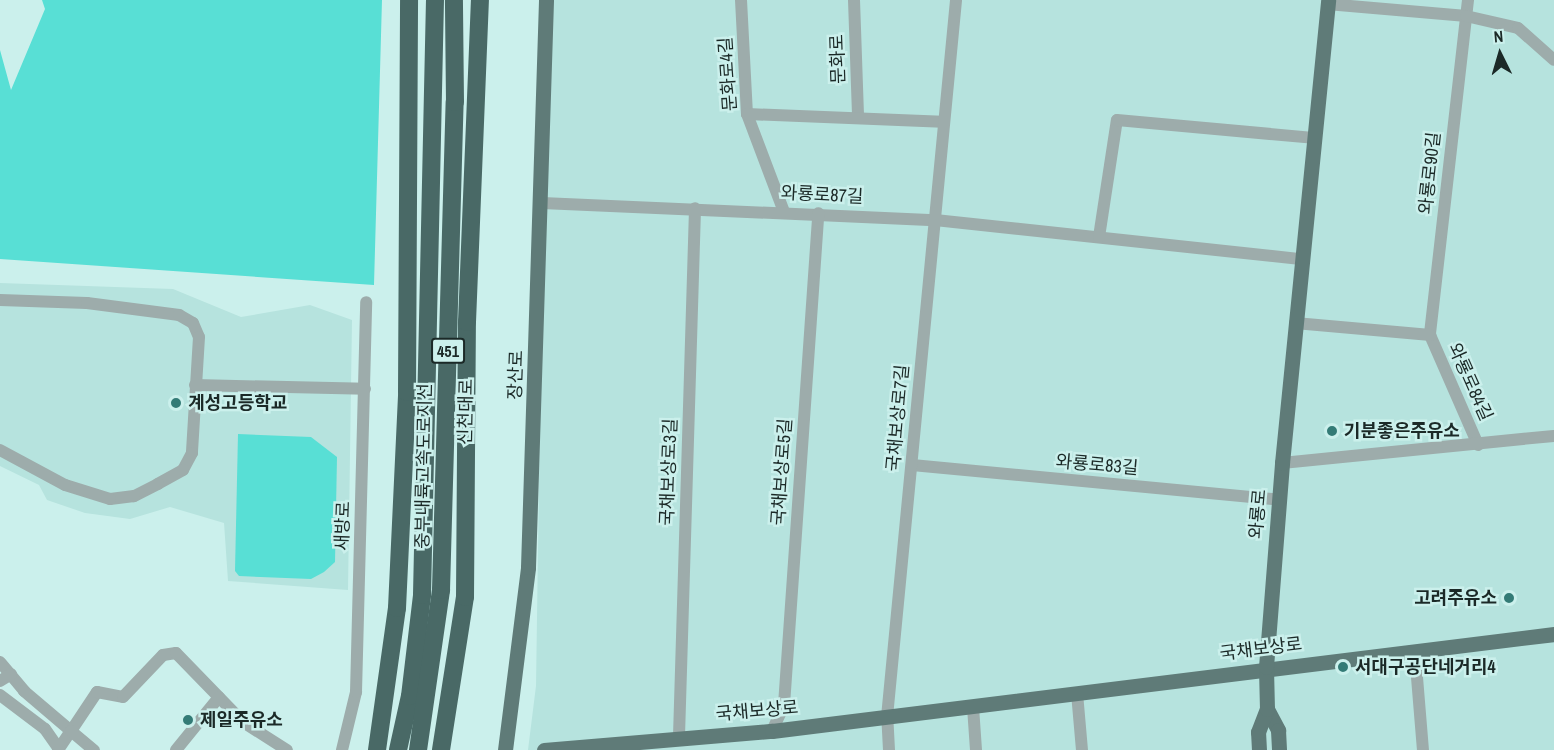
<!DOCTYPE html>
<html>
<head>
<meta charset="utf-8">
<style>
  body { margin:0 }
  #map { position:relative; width:1554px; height:750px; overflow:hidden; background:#cbf0ec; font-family:"Archivo Narrow","Noto Sans KR",sans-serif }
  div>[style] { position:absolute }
  .built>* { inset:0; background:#b6e3de }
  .green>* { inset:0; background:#58dfd5 }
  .minor>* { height:12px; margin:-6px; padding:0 6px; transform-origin:6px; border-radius:6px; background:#9dacab }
  .major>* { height:15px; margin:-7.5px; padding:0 7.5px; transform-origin:7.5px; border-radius:7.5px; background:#5f7b78 }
  .highway>* { height:18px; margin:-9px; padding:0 9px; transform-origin:9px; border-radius:9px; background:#496966 }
  .dots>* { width:16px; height:16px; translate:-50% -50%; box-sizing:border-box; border:3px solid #cbf0ec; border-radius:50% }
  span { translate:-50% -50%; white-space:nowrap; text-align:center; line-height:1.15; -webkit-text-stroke:5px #cbf0ec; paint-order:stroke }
  .shield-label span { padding:2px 4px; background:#cbf0ec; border:2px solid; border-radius:4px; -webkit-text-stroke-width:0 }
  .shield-label { font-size:16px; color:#1b2927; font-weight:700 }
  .street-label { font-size:18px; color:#1b2927 }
  .poi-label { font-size:18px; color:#1b2927; font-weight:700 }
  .left { translate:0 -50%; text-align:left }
  .right { translate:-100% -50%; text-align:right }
  .north { position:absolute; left:1470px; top:24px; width:60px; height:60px; -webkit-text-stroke:4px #cbf0ec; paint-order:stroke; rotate:355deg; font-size:16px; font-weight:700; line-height:24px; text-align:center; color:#1b2927 }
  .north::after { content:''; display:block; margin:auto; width:21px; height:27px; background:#1b2927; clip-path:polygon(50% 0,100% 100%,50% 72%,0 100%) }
</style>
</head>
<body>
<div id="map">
  <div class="built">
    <div style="clip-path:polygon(546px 0,1554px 0,1554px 750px,528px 750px,536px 686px)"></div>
    <div style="clip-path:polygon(0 283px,173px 289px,241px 317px,310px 305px,352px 320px,348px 590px,228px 581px,224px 523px,170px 507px,130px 519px,85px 513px,47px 500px,39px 485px,0 466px)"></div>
  </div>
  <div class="green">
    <div style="clip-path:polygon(42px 0,382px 0,374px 285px,0 259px,0 50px,11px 90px,45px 9px)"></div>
    <div style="clip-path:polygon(238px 434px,311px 437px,337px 457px,335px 562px,324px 572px,311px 579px,239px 576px,235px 571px)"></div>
  </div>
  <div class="minor">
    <div style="left:741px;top:0;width:114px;rotate:87deg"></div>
    <div style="left:747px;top:114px;width:105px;rotate:69.3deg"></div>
    <div style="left:854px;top:0;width:116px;rotate:88deg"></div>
    <div style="left:1468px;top:0;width:337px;rotate:96.5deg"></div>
    <div style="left:1430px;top:335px;width:120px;rotate:66.4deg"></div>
    <div style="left:1327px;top:4px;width:140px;rotate:4.9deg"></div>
    <div style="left:1466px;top:16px;width:53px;rotate:13deg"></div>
    <div style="left:1518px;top:28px;width:48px;rotate:41.6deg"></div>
    <div style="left:747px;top:114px;width:195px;rotate:2.3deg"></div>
    <div style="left:542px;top:203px;width:393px;rotate:2.5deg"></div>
    <div style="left:935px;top:220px;width:368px;rotate:6.1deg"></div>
    <div style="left:1099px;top:237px;width:118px;rotate:-81.3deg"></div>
    <div style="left:1117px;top:120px;width:197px;rotate:5.2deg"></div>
    <div style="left:0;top:300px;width:87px;rotate:2deg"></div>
    <div style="left:87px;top:303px;width:93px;rotate:7.4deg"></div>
    <div style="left:179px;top:315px;width:16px;rotate:30deg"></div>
    <div style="left:193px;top:323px;width:15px;rotate:67deg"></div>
    <div style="left:199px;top:337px;width:116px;rotate:93.5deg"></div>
    <div style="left:192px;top:453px;width:19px;rotate:118deg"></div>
    <div style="left:183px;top:470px;width:29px;rotate:151deg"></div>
    <div style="left:158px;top:484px;width:27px;rotate:153deg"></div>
    <div style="left:134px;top:496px;width:24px;rotate:173deg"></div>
    <div style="left:110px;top:499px;width:47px;rotate:-162.7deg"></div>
    <div style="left:65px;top:485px;width:74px;rotate:-151.7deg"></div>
    <div style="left:1295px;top:323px;width:136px;rotate:5.1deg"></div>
    <div style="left:195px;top:385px;width:170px;rotate:1.3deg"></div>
    <div style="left:1282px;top:463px;width:273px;rotate:-5.7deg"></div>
    <div style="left:912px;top:465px;width:369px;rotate:5.4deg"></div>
    <div style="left:1415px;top:653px;width:97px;rotate:85.3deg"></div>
    <div style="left:0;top:662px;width:38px;rotate:50deg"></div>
    <div style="left:24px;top:691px;width:62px;rotate:40.4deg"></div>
    <div style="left:71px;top:731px;width:47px;rotate:-56.3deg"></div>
    <div style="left:97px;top:692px;width:26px;rotate:11deg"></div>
    <div style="left:123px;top:697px;width:58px;rotate:-46.4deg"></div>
    <div style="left:163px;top:655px;width:13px;rotate:-9deg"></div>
    <div style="left:176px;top:653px;width:96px;rotate:45.8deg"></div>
    <div style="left:243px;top:722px;width:52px;rotate:32.5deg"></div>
    <div style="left:0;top:681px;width:13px;rotate:-32deg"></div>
    <div style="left:1077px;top:693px;width:57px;rotate:85deg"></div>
    <div style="left:0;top:695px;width:56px;rotate:37.1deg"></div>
    <div style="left:45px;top:729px;width:24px;rotate:55deg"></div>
    <div style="left:973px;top:707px;width:43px;rotate:86deg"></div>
    <div style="left:772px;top:731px;width:29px;rotate:-65deg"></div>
    <div style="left:784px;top:705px;width:493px;rotate:-86deg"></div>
    <div style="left:679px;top:736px;width:528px;rotate:-88.26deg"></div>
    <div style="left:58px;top:750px;width:23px;rotate:-56deg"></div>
    <div style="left:71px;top:731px;width:30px;rotate:40deg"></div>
    <div style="left:176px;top:750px;width:68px;rotate:-50.9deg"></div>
    <div style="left:342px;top:750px;width:60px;rotate:-76.4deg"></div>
    <div style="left:356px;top:692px;width:390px;rotate:-88.5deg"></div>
    <div style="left:889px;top:750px;width:33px;rotate:-93deg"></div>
    <div style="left:887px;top:717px;width:720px;rotate:-84.5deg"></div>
  </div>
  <div class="major">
    <div style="left:1267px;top:709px;width:24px;rotate:62deg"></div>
    <div style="left:1278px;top:730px;width:20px;rotate:87deg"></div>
    <div style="left:505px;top:750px;width:184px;rotate:-82.8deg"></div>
    <div style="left:528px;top:567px;width:567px;rotate:-88.18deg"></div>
    <div style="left:544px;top:750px;width:229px;rotate:-4.8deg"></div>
    <div style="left:772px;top:731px;width:788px;rotate:-7.07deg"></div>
    <div style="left:1259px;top:750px;width:18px;rotate:-93deg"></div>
    <div style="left:1258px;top:732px;width:25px;rotate:-69deg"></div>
    <div style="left:1267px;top:709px;width:42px;rotate:-91.4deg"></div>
    <div style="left:1266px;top:667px;width:205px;rotate:-85.5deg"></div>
    <div style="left:1282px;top:463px;width:465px;rotate:-84.3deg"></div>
  </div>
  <div class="highway">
    <div style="left:377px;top:750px;width:143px;rotate:-82deg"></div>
    <div style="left:397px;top:608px;width:216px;rotate:-87.3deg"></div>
    <div style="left:407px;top:392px;width:392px;rotate:-89.7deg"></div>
    <div style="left:398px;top:750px;width:55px;rotate:-77.5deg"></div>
    <div style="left:410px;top:696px;width:102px;rotate:-83.2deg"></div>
    <div style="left:422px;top:595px;width:595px;rotate:-88.75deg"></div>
    <div style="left:418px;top:750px;width:162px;rotate:-81.8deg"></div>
    <div style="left:441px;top:590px;width:488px;rotate:-88.4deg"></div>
    <div style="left:455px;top:102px;width:102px;rotate:-90.6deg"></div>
    <div style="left:441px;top:750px;width:155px;rotate:-81.1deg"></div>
    <div style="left:465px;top:597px;width:275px;rotate:-89.6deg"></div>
    <div style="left:467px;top:322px;width:322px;rotate:-87.7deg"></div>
  </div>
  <div class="dots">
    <div style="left:176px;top:403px;background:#337b76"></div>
    <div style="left:1332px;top:431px;background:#337b76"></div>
    <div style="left:1509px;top:598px;background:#337b76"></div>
    <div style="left:1343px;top:667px;background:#337b76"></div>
    <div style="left:188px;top:720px;background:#337b76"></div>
  </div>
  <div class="shield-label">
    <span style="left:448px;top:351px">451</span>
  </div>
  <div class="street-label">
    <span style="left:838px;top:59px;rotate:-92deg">문화로</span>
    <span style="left:728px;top:74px;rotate:-94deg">문화로4길</span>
    <span style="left:1430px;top:173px;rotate:-84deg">와룡로90길</span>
    <span style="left:822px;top:195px;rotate:3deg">와룡로87길</span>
    <span style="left:516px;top:375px;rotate:-88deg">장산로</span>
    <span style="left:1470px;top:382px;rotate:66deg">와룡로84길</span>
    <span style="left:466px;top:412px;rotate:-89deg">신천대로</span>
    <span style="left:898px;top:418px;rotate:-85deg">국채보상로7길</span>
    <span style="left:1097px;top:465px;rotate:5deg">와룡로83길</span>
    <span style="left:424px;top:466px;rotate:-89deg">중부내륙고속도로지선</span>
    <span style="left:669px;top:472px;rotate:-88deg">국채보상로3길</span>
    <span style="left:782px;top:472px;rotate:-86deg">국채보상로5길</span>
    <span style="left:1258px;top:514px;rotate:-85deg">와룡로</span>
    <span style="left:343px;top:526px;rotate:-88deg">새방로</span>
    <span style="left:1261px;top:649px;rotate:-7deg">국채보상로</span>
    <span style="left:757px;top:711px;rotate:-5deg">국채보상로</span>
  </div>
  <div class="poi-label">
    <span class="left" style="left:188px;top:403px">계성고등학교</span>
    <span class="left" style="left:1344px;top:431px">기분좋은주유소</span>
    <span class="right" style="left:1497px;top:598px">고려주유소</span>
    <span class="left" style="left:1355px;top:667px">서대구공단네거리4</span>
    <span class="left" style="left:200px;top:720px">제일주유소</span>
  </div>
  <div class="north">N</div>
</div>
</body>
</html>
